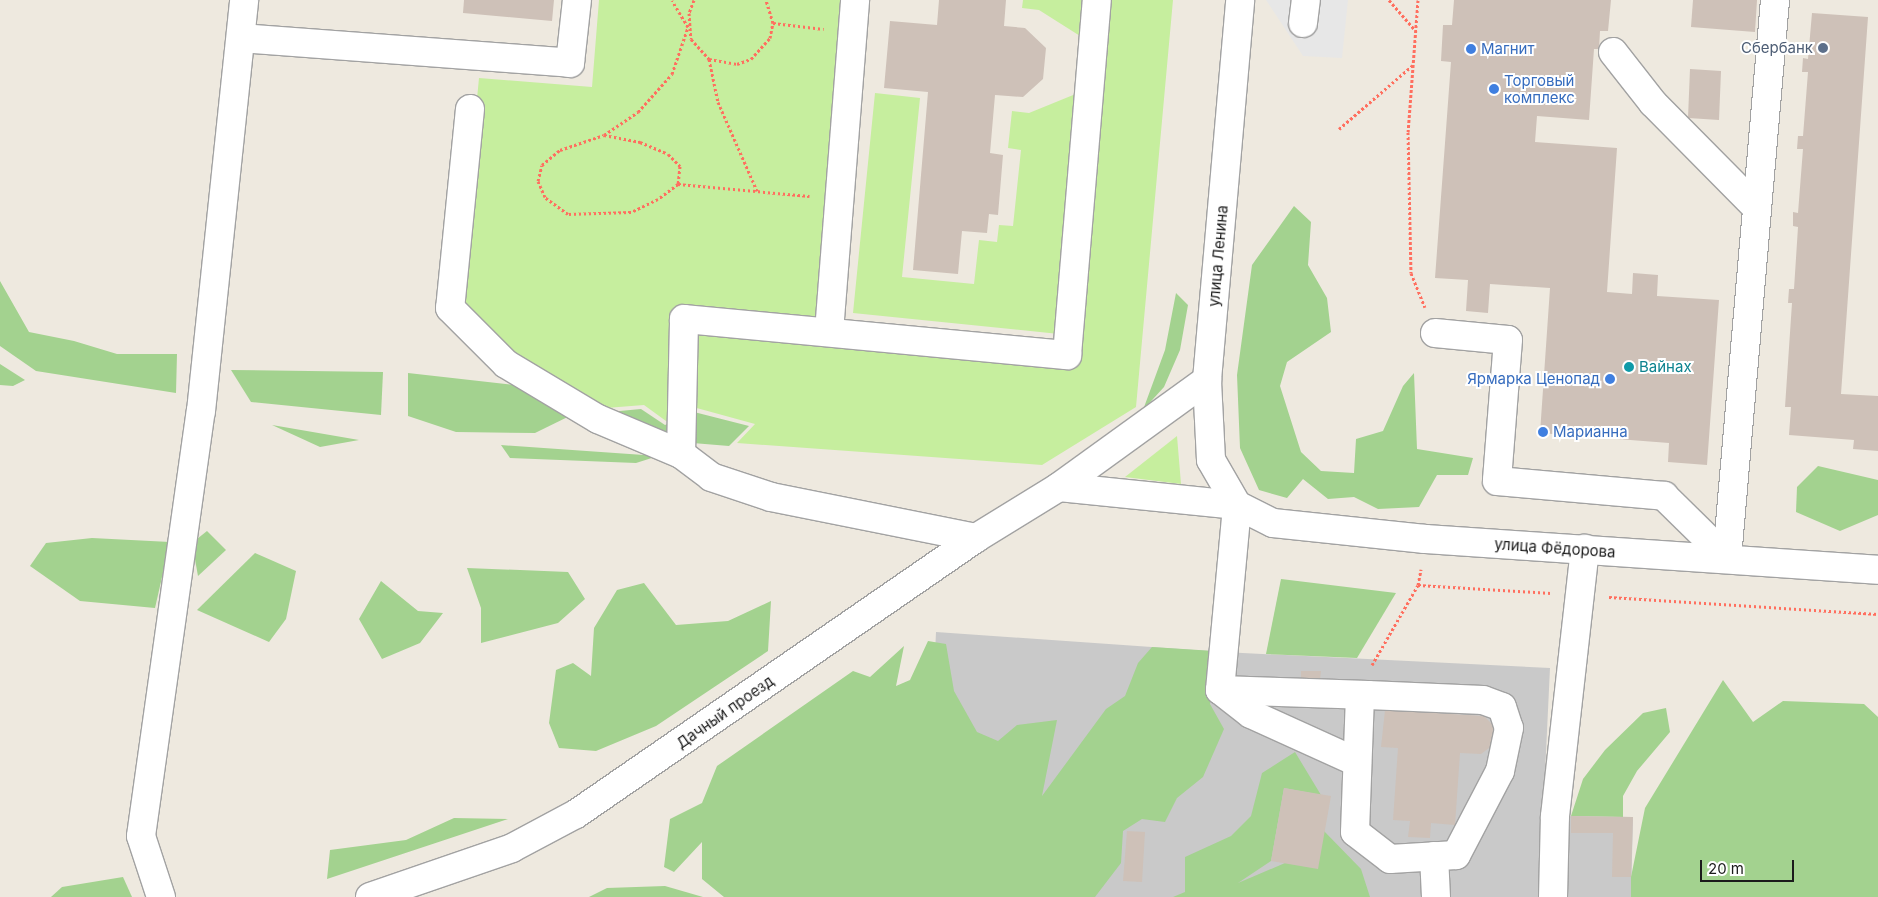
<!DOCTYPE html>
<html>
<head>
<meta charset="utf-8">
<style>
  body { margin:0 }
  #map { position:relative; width:1878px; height:897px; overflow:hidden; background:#eee9df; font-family:Inter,sans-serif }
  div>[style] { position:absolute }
  .religious>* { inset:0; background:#c9c9c9 }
  .grass>* { inset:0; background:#c6ee9e }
  .forest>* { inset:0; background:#a3d28f }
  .parking>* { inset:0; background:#e7e7e7 }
  .building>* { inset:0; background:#cec1b8 }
  .path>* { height:3px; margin-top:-1.5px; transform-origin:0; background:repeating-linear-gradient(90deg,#ff6f5f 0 2.5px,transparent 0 5px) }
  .roads { filter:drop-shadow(1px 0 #a2a2a2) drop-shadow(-1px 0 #a2a2a2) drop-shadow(0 1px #a2a2a2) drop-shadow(0 -1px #a2a2a2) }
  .minor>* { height:28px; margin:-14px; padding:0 14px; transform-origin:14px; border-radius:14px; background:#fff }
  .dots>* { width:14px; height:14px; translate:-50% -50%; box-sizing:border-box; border:2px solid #fff; border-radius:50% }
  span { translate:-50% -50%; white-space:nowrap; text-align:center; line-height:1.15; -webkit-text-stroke:4px #fff; paint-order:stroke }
  .service-label { font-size:15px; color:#4e5e75 }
  .right { translate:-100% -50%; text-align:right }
  .shop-label { font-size:15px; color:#366cbe }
  .left { translate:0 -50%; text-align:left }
  .street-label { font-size:15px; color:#1b1b1b }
  .culture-label { font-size:15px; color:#0d838f }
  .scale { position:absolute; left:1700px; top:860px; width:94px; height:22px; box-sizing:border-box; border:2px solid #1b1b1b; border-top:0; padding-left:6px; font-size:15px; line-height:18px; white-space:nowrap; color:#1b1b1b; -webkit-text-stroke:4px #fff; paint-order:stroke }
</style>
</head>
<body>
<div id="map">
  <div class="religious">
    <div style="clip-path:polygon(936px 632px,1223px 652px,1550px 668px,1543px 816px,1633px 817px,1631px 897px,924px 897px)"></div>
  </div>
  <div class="grass">
    <div style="clip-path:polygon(599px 0,844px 0,823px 325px,682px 315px,677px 415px,666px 421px,644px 405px,606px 408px,510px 359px,457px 306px,479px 78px,592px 87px)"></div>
    <div style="clip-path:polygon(1023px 0,1092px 0,1088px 41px,1039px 10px,1022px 8px)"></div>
    <div style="clip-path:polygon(1106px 0,1173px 0,1136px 407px,1042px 465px,737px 443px,755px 424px,693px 407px,697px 326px,1073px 360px)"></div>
    <div style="clip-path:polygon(1083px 91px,1059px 334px,853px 313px,875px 93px,920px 98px,902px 277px,974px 284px,979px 240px,997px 242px,999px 225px,1013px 226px,1021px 150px,1008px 148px,1012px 111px,1029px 113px)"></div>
    <div style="clip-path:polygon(1177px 436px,1181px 484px,1125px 477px)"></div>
  </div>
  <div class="forest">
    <div style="clip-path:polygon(1294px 206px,1311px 222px,1308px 265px,1327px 298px,1331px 332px,1287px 362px,1280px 386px,1301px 452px,1321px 471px,1354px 473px,1356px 439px,1383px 431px,1403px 386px,1414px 373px,1417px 449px,1473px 458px,1468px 475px,1437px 475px,1419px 507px,1378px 509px,1354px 497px,1328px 499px,1303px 479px,1287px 498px,1259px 490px,1240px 448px,1237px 375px,1252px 265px)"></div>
    <div style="clip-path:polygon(0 281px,29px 332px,74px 341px,117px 354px,177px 354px,176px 393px,36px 371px,0 346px)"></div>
    <div style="clip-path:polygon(1176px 293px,1188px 305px,1180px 350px,1164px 387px,1143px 410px,1165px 350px)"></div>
    <div style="clip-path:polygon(0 364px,25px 380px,13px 386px,0 385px)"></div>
    <div style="clip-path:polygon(231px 370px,383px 372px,381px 415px,251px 402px)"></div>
    <div style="clip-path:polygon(408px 373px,524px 386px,586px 408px,535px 433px,456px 432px,408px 416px)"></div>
    <div style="clip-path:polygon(641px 409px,665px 425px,694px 412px,749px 426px,729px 446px,620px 437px,609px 412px)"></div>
    <div style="clip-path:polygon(272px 425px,359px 440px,320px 447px)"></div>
    <div style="clip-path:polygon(501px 445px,658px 456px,636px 463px,510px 458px)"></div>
    <div style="clip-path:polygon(1818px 466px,1878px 480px,1878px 515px,1840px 531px,1796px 512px,1797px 487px)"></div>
    <div style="clip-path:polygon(207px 531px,226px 550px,198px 576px,192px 543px)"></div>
    <div style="clip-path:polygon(92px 538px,170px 542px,155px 608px,80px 601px,30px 566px,46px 543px)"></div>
    <div style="clip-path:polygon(255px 553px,296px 571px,286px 619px,269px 642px,197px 610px)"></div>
    <div style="clip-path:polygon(467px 568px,568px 572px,585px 599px,558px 623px,481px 643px,481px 608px)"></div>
    <div style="clip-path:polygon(1281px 579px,1396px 593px,1357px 658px,1266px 654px)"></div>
    <div style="clip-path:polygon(381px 581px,418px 611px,443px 613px,420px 643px,382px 659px,359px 619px)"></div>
    <div style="clip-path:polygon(644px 583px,676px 625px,728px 621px,771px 601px,768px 651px,656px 726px,596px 751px,559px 748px,549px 723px,556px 670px,573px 663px,591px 676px,594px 628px,617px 590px)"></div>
    <div style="clip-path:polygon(928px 641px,946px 644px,954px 691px,977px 732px,998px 741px,1017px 725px,1057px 720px,1042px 796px,1106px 709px,1125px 696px,1138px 663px,1152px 647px,1214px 651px,1210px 704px,1224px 729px,1203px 777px,1177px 798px,1165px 822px,1142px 819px,1123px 831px,1121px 863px,1095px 897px,724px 897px,702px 879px,702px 842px,674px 872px,664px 867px,670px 819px,702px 803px,717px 766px,853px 671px,870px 677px,904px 646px,896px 686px,910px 680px)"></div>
    <div style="clip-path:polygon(1723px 680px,1753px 722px,1783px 701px,1864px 704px,1878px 717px,1878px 897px,1631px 897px,1631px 877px,1645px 808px)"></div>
    <div style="clip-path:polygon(1666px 708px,1670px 732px,1637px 771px,1623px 796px,1623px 817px,1571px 816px,1583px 779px,1605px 750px,1643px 713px)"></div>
    <div style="clip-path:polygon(1295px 752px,1321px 795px,1284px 788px,1271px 861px,1238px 883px,1285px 863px,1324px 831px,1361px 869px,1370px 897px,1173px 897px,1185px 892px,1185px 857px,1231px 836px,1251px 816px,1262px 773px)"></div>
    <div style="clip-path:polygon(454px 818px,508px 819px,327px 879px,330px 850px,406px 840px)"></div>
    <div style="clip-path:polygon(123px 877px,132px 897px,51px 897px,62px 887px)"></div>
    <div style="clip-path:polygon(665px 886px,703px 897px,589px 897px,607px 888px)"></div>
  </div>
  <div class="parking">
    <div style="clip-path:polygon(1266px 0,1348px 0,1342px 58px,1303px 56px)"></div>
  </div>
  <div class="building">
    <div style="clip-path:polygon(464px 0,554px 0,552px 21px,463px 13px)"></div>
    <div style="clip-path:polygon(939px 0,1006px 0,1004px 26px,1025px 28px,1046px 48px,1043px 79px,1023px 97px,995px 95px,990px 153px,1003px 155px,998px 215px,989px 214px,987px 233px,962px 231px,958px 274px,913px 270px,928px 92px,884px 88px,890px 21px,937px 25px)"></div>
    <div style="clip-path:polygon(1454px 0,1611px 0,1608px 31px,1600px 31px,1599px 49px,1594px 49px,1589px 120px,1537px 116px,1535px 142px,1617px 148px,1607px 292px,1632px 294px,1633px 273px,1658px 275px,1657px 296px,1719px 300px,1707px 465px,1668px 462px,1669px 443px,1540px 433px,1550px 288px,1490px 284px,1488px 313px,1466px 311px,1468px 280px,1435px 278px,1451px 62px,1441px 61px,1443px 25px,1452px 25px)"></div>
    <div style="clip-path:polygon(1693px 0,1757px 0,1755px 32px,1691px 27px)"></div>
    <div style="clip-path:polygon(1812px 13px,1868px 17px,1841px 394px,1878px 396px,1878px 451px,1853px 449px,1854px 440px,1789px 435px,1791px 407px,1785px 407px,1792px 303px,1788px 303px,1789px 289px,1794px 289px,1798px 227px,1793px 226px,1793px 212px,1798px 213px,1803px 149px,1797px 149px,1798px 136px,1803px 136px,1808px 72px,1802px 72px,1803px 58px,1808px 59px)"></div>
    <div style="clip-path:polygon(1690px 69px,1721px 71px,1719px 120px,1688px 118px)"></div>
    <div style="clip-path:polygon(1301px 671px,1321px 671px,1320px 680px,1301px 679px)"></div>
    <div style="clip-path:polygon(1385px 710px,1484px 716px,1495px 727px,1493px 745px,1481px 754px,1460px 753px,1455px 825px,1431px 823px,1430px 838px,1408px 837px,1410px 821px,1393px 820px,1398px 748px,1381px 747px)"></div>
    <div style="clip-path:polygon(1284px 788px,1331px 796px,1318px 869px,1271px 861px)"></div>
    <div style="clip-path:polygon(1571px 816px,1633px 817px,1631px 877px,1612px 877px,1613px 833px,1571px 833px)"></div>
    <div style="clip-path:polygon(1127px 831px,1145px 832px,1142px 882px,1123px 881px)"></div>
  </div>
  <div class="path">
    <div style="left:694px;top:0;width:14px;rotate:111deg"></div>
    <div style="left:689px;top:13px;width:26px;rotate:86deg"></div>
    <div style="left:691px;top:39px;width:27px;rotate:48deg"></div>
    <div style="left:709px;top:59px;width:28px;rotate:10deg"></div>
    <div style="left:737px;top:64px;width:15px;rotate:-20deg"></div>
    <div style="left:751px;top:59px;width:28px;rotate:-48deg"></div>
    <div style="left:770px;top:38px;width:15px;rotate:-79deg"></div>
    <div style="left:773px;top:23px;width:24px;rotate:-107deg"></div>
    <div style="left:1389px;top:0;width:40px;rotate:49deg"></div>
    <div style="left:1418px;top:0;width:132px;rotate:94.3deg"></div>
    <div style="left:1408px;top:132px;width:141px;rotate:88.8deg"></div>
    <div style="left:1411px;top:273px;width:37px;rotate:68deg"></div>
    <div style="left:773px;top:23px;width:51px;rotate:6.7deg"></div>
    <div style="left:709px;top:59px;width:44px;rotate:78.2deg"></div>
    <div style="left:718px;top:102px;width:97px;rotate:66.3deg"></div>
    <div style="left:1339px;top:129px;width:98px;rotate:-40.9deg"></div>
    <div style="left:604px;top:135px;width:37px;rotate:11deg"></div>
    <div style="left:640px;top:142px;width:30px;rotate:23deg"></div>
    <div style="left:668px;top:154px;width:17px;rotate:45deg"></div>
    <div style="left:680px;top:166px;width:18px;rotate:96deg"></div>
    <div style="left:678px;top:184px;width:25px;rotate:143deg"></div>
    <div style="left:658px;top:199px;width:30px;rotate:154deg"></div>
    <div style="left:631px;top:212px;width:63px;rotate:178.2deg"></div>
    <div style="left:568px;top:214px;width:29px;rotate:-144deg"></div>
    <div style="left:545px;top:197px;width:17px;rotate:-114deg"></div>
    <div style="left:538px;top:181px;width:16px;rotate:-76deg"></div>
    <div style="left:542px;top:165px;width:23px;rotate:-40deg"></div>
    <div style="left:560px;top:150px;width:46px;rotate:-18.8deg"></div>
    <div style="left:604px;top:135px;width:41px;rotate:-34.1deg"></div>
    <div style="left:638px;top:112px;width:51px;rotate:-48.2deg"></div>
    <div style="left:672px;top:74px;width:50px;rotate:-71.2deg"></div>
    <div style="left:688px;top:27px;width:31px;rotate:-121deg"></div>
    <div style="left:678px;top:184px;width:132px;rotate:5.2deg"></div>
    <div style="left:1418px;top:585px;width:133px;rotate:3.4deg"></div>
    <div style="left:1609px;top:597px;width:270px;rotate:3.6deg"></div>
    <div style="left:1372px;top:665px;width:92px;rotate:-60.1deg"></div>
    <div style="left:1418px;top:585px;width:16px;rotate:-79deg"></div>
  </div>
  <div class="roads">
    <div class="minor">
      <div style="left:1303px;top:23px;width:23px;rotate:-83deg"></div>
      <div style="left:241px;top:38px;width:330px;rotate:4.3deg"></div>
      <div style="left:570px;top:63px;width:63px;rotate:-83.7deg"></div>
      <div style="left:1613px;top:52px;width:65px;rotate:51.9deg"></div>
      <div style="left:1653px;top:103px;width:148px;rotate:45.3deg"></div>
      <div style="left:470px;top:109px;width:200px;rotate:95.7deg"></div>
      <div style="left:450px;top:308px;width:79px;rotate:45deg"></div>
      <div style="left:506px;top:364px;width:107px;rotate:30.9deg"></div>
      <div style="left:598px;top:419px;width:90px;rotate:22.9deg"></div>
      <div style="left:681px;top:454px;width:38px;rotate:37deg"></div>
      <div style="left:711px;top:477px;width:63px;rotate:18.4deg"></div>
      <div style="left:771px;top:497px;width:209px;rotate:11.3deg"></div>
      <div style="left:829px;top:332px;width:333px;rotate:-85.5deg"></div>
      <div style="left:1435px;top:333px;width:73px;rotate:5.5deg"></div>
      <div style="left:1508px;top:340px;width:141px;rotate:94.5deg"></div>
      <div style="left:1497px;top:481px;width:168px;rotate:5.1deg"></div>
      <div style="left:1664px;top:496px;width:88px;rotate:44.5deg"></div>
      <div style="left:681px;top:454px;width:135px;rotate:-88.7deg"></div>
      <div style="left:684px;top:319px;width:385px;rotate:5.4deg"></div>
      <div style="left:1067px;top:355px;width:356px;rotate:-85.2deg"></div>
      <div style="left:1059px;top:487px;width:179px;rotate:5.8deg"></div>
      <div style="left:1237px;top:505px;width:40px;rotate:26.6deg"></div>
      <div style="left:1273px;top:523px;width:153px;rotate:6deg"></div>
      <div style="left:1425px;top:539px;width:454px;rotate:3.9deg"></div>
      <div style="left:1237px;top:505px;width:52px;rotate:-120deg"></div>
      <div style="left:1211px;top:460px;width:80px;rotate:-92.9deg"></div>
      <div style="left:1207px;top:380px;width:381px;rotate:-85deg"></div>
      <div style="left:1727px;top:558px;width:560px;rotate:-85.08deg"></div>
      <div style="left:1220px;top:690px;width:148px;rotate:1.9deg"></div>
      <div style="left:1368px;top:695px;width:115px;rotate:2.5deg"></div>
      <div style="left:1483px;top:700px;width:20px;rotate:20deg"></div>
      <div style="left:1502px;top:707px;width:22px;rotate:72deg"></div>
      <div style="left:1509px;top:728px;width:44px;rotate:101.8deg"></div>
      <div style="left:1500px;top:771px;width:95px;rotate:117.6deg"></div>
      <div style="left:1456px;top:855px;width:66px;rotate:176.5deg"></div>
      <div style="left:1390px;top:859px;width:44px;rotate:-142.4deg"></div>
      <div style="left:1355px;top:832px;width:137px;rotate:-87.9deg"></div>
      <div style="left:1220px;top:690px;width:186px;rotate:-84.7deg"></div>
      <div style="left:1220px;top:690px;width:39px;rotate:38deg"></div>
      <div style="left:1251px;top:714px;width:116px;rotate:24.4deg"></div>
      <div style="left:1434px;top:856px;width:41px;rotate:87.2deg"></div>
      <div style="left:161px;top:897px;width:64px;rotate:-108.2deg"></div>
      <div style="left:141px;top:836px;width:429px;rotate:-82deg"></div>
      <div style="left:201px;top:411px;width:413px;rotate:-84deg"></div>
      <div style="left:370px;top:897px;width:150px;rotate:-19deg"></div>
      <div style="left:512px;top:848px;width:72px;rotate:-28deg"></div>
      <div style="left:576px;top:814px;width:486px;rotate:-34.6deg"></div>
      <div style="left:976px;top:538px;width:97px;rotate:-31.6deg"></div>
      <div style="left:1059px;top:487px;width:183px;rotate:-35.9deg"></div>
      <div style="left:1553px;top:897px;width:81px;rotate:-88.6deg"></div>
      <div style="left:1555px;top:816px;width:269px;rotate:-83.6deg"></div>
    </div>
  </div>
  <div class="dots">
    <div style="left:1823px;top:48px;background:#5c6f8a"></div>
    <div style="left:1471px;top:49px;background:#3f7fe0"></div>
    <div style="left:1494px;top:89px;background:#3f7fe0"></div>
    <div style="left:1629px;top:367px;background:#0f9aa8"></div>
    <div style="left:1610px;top:379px;background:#3f7fe0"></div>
    <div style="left:1543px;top:432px;background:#3f7fe0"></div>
  </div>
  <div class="service-label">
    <span class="right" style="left:1813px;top:48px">Сбербанк</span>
  </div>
  <div class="shop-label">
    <span class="left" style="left:1481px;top:49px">Магнит</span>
    <span class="left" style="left:1504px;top:89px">Торговый<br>комплекс</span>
    <span class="right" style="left:1600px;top:379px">Ярмарка Ценопад</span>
    <span class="left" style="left:1553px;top:432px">Марианна</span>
  </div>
  <div class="street-label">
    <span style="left:1218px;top:256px;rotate:-85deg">улица Ленина</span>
    <span style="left:1555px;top:548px;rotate:4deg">улица Фёдорова</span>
    <span style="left:725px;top:712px;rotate:-35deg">Дачный проезд</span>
  </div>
  <div class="culture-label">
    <span class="left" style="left:1639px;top:367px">Вайнах</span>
  </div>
  <div class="scale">20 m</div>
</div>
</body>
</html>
